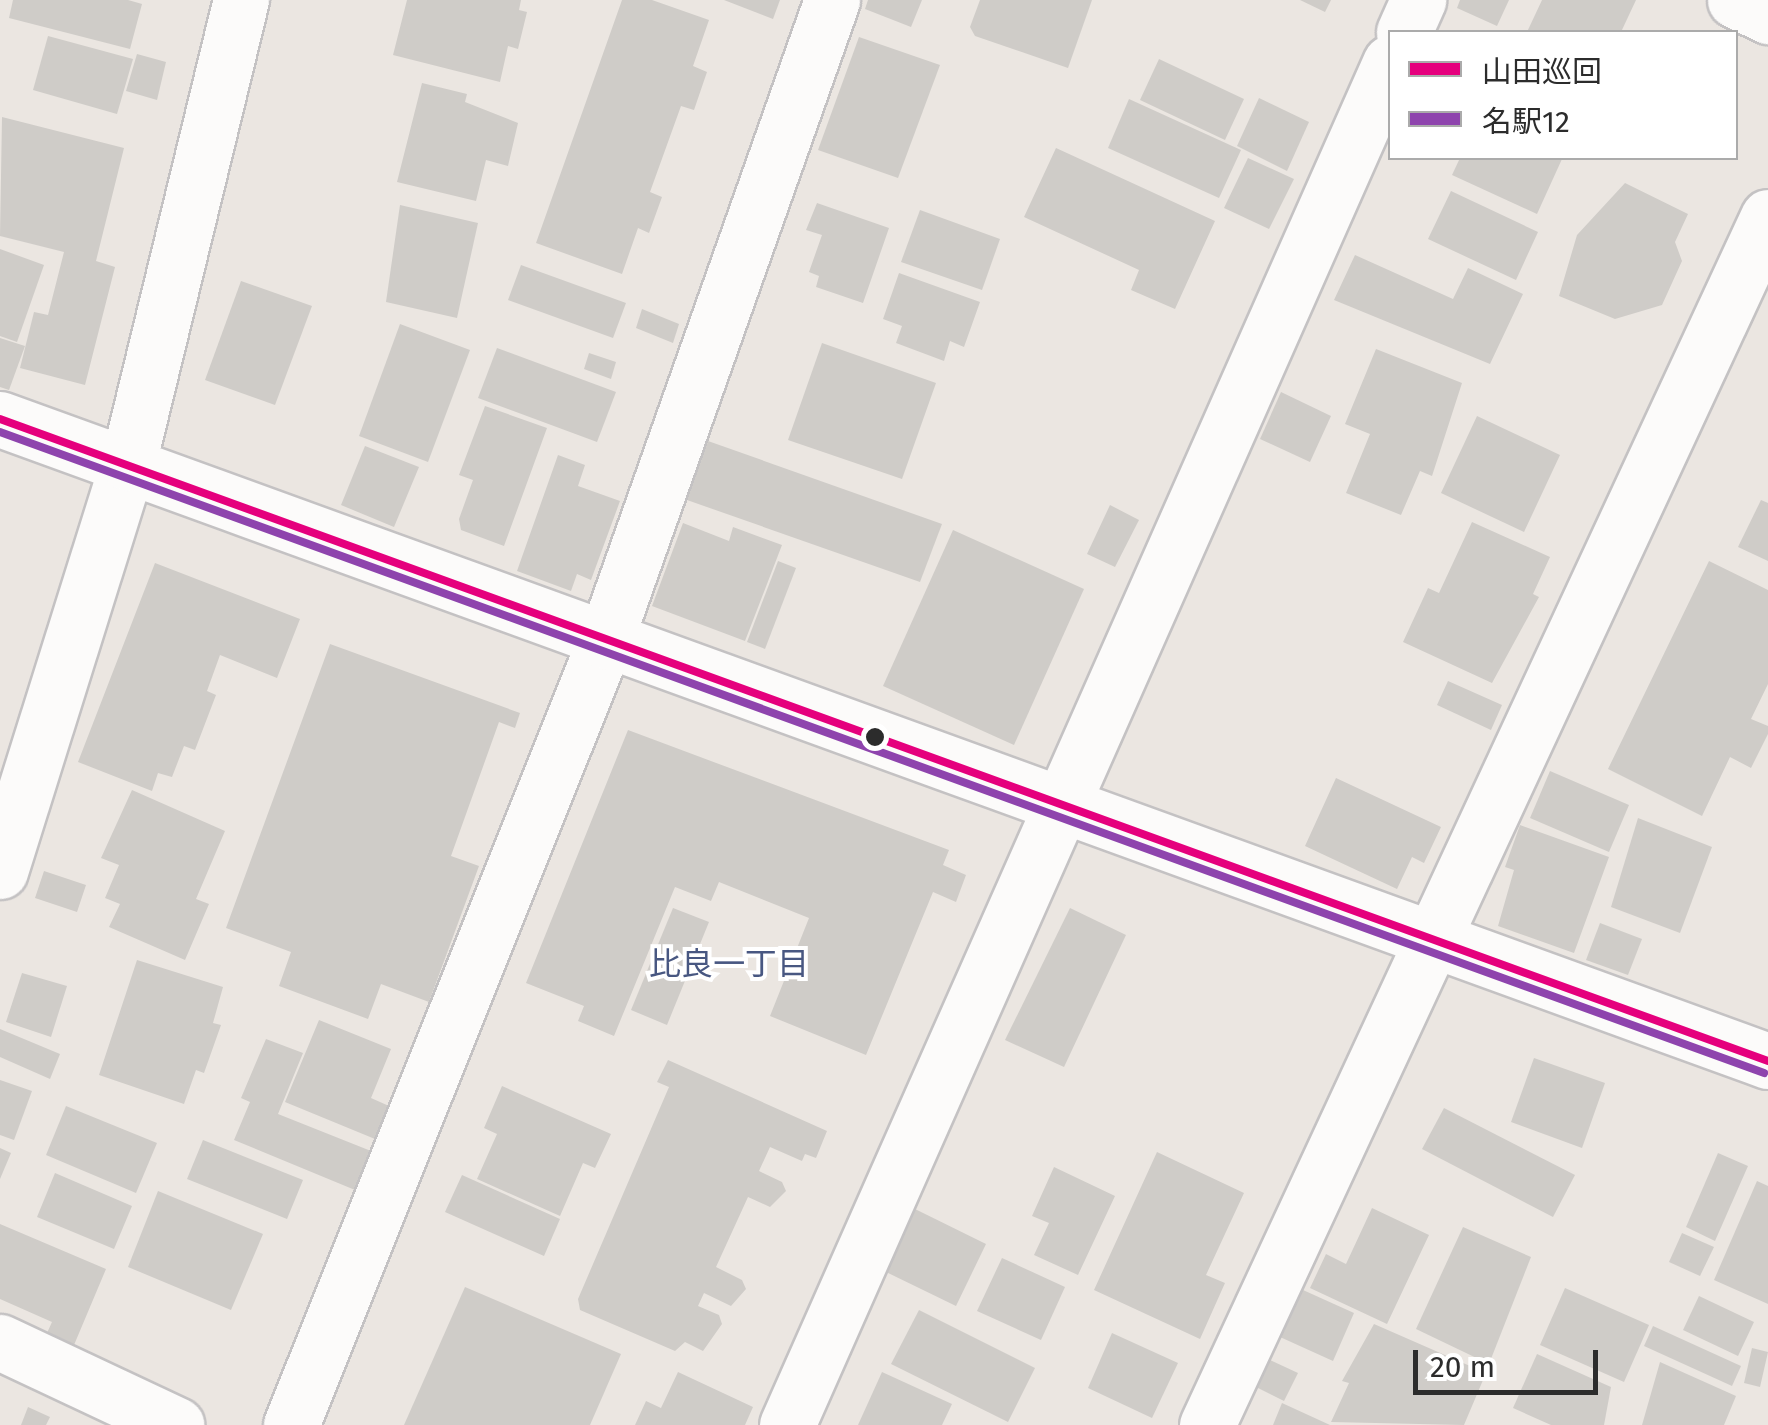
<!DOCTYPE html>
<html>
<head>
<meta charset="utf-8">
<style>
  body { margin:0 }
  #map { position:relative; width:1768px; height:1425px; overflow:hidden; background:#ebe6e1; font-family:"Fira Sans","Noto Sans JP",sans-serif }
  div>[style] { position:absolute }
  .building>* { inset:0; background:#cfccc8 }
  .roads { filter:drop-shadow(2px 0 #c4c2c3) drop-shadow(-2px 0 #c4c2c3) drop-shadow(0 2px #c4c2c3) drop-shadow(0 -2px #c4c2c3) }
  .minor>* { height:55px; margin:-27.5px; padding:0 27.5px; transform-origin:27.5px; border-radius:27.5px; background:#fcfbfa }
  .tertiary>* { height:55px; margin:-27.5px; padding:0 27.5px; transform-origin:27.5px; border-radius:27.5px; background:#fcfbfa }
  .bus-1>* { height:8px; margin:-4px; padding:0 4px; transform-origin:4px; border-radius:4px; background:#e5007d }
  .bus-2>* { height:8px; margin:-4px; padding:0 4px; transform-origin:4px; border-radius:4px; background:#8e44ad }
  .dots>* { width:28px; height:28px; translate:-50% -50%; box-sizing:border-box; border:5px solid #fff; border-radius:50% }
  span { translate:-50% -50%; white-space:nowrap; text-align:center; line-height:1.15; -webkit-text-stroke:8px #fff; paint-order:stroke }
  .neighbourhood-label { font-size:32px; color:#485781 }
  .legend { position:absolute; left:1388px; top:30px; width:350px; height:130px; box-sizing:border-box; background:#fff; border:2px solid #ababab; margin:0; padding:12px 18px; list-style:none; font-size:30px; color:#2c2c2c }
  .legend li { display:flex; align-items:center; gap:20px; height:50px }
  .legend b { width:50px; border:2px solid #ababab }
  .scale { position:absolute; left:1413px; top:1350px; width:185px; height:45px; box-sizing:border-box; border:5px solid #2c2c2c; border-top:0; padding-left:12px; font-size:30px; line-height:35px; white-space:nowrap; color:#2c2c2c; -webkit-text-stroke:8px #fff; paint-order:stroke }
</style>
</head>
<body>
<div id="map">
  <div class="building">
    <div style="clip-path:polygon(13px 0,128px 0,142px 4px,130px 49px,9px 18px)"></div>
    <div style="clip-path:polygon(407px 0,521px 0,519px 10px,527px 12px,518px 49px,508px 46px,500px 82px,393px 55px)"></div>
    <div style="clip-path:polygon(622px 0,652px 0,709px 20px,693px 66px,707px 72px,694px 110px,681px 106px,650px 192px,662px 197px,649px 233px,638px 228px,622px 274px,536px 243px)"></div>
    <div style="clip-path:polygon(724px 0,780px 0,773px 19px)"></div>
    <div style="clip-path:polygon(868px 0,922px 0,911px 27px,865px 9px)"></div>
    <div style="clip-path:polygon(980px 0,1092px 0,1068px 68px,975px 36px,970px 27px)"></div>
    <div style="clip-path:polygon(1300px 0,1331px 0,1325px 12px)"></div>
    <div style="clip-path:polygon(1460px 0,1509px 0,1497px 26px,1457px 8px)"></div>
    <div style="clip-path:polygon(1542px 0,1636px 0,1621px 32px,1527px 32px)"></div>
    <div style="clip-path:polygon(48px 36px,133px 59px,117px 114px,33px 90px)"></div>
    <div style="clip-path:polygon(859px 37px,940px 65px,898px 178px,818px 150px)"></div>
    <div style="clip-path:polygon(137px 54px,166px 62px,157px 100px,126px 91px)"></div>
    <div style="clip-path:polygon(1159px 59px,1244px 99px,1225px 140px,1140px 100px)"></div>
    <div style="clip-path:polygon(422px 83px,467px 94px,465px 102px,518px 123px,508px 166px,486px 160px,476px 201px,397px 182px)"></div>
    <div style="clip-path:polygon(1259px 98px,1309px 122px,1287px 171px,1237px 146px)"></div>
    <div style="clip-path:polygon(1129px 99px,1241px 150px,1219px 198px,1108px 148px)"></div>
    <div style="clip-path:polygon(2px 117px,124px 148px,96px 261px,115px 267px,85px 385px,20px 368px,34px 312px,48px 315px,64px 252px,0 236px)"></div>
    <div style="clip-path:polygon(1056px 148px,1215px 221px,1175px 309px,1131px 290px,1139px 270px,1024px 217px)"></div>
    <div style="clip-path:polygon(1248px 158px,1294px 179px,1269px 229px,1224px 208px)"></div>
    <div style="clip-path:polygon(1460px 158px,1558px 158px,1562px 159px,1537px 214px,1452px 175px)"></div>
    <div style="clip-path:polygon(1625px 183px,1688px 214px,1675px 242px,1682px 261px,1662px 305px,1615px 319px,1559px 296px,1577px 235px)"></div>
    <div style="clip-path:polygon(1451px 191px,1538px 232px,1516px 280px,1428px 239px)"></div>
    <div style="clip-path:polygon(817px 203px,889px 228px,863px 303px,816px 287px,819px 276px,809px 272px,822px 235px,806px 230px)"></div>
    <div style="clip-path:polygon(400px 205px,478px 223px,457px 318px,386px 302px)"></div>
    <div style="clip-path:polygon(920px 210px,1000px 239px,982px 290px,901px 262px)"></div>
    <div style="clip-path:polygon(0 249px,44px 265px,17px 342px,0 336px)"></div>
    <div style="clip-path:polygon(1355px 255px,1453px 299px,1468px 268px,1523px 294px,1490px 364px,1334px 300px)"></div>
    <div style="clip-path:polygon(521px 265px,626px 303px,613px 338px,508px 300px)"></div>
    <div style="clip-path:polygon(899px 273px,980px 302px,964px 347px,950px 341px,944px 361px,896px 343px,902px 326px,883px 319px)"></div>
    <div style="clip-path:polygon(241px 281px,312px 306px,275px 405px,205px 380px)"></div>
    <div style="clip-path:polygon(642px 309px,679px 324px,673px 343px,636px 328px)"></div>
    <div style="clip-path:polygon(400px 324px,470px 350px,428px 462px,359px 436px)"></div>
    <div style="clip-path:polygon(0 338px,25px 346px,9px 390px,0 387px)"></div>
    <div style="clip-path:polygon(822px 343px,936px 383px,902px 479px,788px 440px)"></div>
    <div style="clip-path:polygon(497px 348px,616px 392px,597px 442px,478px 398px)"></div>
    <div style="clip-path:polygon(1376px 349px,1462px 383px,1432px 476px,1420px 471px,1401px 515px,1346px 493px,1370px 434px,1345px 424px)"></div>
    <div style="clip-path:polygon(589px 353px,616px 362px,611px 379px,584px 369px)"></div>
    <div style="clip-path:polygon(1281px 392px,1331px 416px,1310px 462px,1260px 439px)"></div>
    <div style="clip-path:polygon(485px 406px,547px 428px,504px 546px,461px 530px,459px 519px,473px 480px,459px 475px)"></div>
    <div style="clip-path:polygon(1477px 416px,1560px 455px,1524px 532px,1441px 493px)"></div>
    <div style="clip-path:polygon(708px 441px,942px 524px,920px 582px,687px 500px)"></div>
    <div style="clip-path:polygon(365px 446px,419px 467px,394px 527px,341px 505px)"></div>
    <div style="clip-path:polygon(558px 455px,585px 465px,578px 486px,620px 501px,591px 580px,577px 574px,571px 591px,517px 571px)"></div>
    <div style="clip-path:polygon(1761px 500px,1768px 503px,1768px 561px,1738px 547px)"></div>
    <div style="clip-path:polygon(1110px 505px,1139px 520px,1115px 567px,1087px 554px)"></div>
    <div style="clip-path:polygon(1472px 522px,1550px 557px,1533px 594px,1539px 597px,1492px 683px,1403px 642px,1428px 588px,1439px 593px)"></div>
    <div style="clip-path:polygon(683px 523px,729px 541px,733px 527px,782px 545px,745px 641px,652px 606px)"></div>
    <div style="clip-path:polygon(953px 530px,1084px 589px,1014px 745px,883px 686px)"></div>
    <div style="clip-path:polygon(778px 561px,796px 568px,765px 649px,747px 642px)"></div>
    <div style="clip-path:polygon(1709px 561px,1768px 590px,1768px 684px,1751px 719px,1768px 726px,1768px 734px,1751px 768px,1730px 757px,1702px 816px,1608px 769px)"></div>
    <div style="clip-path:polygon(155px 563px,300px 619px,277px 678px,220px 655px,207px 691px,216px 695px,195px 750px,184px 746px,172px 777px,158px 773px,152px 791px,78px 762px)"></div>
    <div style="clip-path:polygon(330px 644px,520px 713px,515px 728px,499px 722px,451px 856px,479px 866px,429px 1002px,381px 984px,368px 1019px,279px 986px,291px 952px,226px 928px)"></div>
    <div style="clip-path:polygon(1448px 681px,1502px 705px,1491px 730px,1437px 705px)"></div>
    <div style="clip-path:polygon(628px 730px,949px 850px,943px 865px,966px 875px,956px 902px,933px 892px,866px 1055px,770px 1016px,809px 918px,719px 882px,711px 901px,675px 887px,614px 1036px,578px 1021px,584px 1006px,526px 983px)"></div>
    <div style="clip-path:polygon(1550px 771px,1629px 805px,1609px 852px,1530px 818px)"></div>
    <div style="clip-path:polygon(1336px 778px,1441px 827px,1424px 863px,1412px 857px,1397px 889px,1305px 846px)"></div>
    <div style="clip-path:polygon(132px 790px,225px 831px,196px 899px,209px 904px,185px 960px,109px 927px,120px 904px,105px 898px,119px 865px,101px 858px)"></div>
    <div style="clip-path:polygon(1638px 818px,1712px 847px,1680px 933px,1611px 907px)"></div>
    <div style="clip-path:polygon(1520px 825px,1609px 857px,1574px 953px,1498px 926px,1514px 870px,1505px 867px)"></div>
    <div style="clip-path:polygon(44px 871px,86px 885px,77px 912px,35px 898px)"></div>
    <div style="clip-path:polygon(673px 908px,709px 922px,667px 1025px,631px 1010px)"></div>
    <div style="clip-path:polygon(1070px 908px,1126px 935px,1064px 1067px,1005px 1040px)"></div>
    <div style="clip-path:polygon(1600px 923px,1642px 939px,1628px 975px,1586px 960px)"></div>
    <div style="clip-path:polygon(137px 960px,223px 987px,213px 1023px,221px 1025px,204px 1073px,196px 1070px,184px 1104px,99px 1075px)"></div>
    <div style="clip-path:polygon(22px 973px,67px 986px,51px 1037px,6px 1022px)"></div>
    <div style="clip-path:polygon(319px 1020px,391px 1049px,371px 1098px,389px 1106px,375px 1139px,285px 1102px)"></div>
    <div style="clip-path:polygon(0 1029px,60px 1054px,50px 1079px,0 1057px)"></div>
    <div style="clip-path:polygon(266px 1039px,303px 1053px,278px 1114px,371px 1151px,355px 1190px,234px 1140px,250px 1102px,241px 1098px)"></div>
    <div style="clip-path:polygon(1534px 1058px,1605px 1083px,1582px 1148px,1511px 1122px)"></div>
    <div style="clip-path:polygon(668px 1060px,827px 1131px,816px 1158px,805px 1154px,802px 1161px,770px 1147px,759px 1171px,782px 1182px,786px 1191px,770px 1207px,748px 1197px,716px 1267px,742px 1280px,746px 1289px,731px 1306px,704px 1293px,698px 1306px,719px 1315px,722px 1324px,703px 1351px,685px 1342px,675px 1351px,580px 1310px,578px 1299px,669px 1087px,657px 1082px)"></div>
    <div style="clip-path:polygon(0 1080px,32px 1091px,14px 1140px,0 1135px)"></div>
    <div style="clip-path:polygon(502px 1086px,611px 1134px,595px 1168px,583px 1163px,560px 1216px,477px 1179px,497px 1134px,484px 1128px)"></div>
    <div style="clip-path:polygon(66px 1106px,157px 1143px,136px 1193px,46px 1155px)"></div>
    <div style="clip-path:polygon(1444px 1108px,1575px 1175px,1553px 1217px,1422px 1149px)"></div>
    <div style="clip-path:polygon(203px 1140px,303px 1180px,287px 1219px,187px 1179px)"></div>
    <div style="clip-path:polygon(0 1148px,11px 1153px,0 1179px)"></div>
    <div style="clip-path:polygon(1157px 1152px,1244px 1193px,1206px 1275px,1225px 1283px,1200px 1339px,1094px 1290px)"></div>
    <div style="clip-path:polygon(1718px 1153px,1748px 1166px,1715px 1241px,1686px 1227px)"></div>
    <div style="clip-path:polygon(1054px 1167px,1115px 1196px,1078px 1275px,1034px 1255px,1049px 1223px,1032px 1216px)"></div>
    <div style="clip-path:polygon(55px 1173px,132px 1206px,114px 1249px,37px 1217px)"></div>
    <div style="clip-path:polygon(462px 1175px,560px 1219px,544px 1256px,445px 1212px)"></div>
    <div style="clip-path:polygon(1757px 1181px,1768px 1186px,1768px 1304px,1714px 1280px)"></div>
    <div style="clip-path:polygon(158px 1191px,263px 1234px,231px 1310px,128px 1267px)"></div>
    <div style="clip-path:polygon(1372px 1208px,1429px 1235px,1387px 1324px,1310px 1288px,1326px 1254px,1346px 1264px)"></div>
    <div style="clip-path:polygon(915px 1209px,986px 1244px,956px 1306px,884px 1271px)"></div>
    <div style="clip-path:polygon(0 1224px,106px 1269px,74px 1345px,47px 1333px,52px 1322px,0 1299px)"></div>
    <div style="clip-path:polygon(1463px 1227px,1531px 1257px,1489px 1364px,1416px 1329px)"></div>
    <div style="clip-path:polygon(1682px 1233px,1714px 1247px,1700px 1276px,1669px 1262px)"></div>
    <div style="clip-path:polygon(1002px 1258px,1065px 1287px,1041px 1340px,977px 1311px)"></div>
    <div style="clip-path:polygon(465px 1287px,621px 1354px,590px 1425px,404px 1425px)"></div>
    <div style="clip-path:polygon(1565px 1288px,1649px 1325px,1624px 1382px,1540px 1345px)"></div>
    <div style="clip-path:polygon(1303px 1290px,1354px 1313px,1333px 1361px,1280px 1337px)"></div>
    <div style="clip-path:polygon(1699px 1296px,1754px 1322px,1738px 1356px,1683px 1330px)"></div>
    <div style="clip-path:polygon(919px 1310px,1035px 1368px,1008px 1422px,891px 1364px)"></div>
    <div style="clip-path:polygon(1374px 1324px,1486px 1373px,1464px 1425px,1331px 1422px,1349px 1383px,1342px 1381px)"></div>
    <div style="clip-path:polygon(1653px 1326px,1741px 1366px,1732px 1386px,1644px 1346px)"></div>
    <div style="clip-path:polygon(1112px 1333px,1178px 1363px,1152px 1418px,1088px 1388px)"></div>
    <div style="clip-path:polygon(1752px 1348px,1768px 1352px,1760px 1387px,1744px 1383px)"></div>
    <div style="clip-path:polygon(1537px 1354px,1611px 1387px,1604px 1425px,1551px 1425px,1513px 1408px)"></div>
    <div style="clip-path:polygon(1266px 1358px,1298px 1373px,1284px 1401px,1252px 1385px)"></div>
    <div style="clip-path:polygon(1660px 1362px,1736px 1396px,1724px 1425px,1642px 1425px)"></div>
    <div style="clip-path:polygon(678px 1372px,753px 1407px,745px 1425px,635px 1425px,646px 1401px,661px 1408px)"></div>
    <div style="clip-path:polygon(882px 1372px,952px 1404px,942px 1425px,858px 1425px)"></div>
    <div style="clip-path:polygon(1282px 1403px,1330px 1425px,1273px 1425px)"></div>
    <div style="clip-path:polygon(28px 1407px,50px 1417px,46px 1425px,21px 1425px)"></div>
  </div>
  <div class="roads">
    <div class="minor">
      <div style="left:1735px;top:0;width:37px;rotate:26deg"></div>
      <div style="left:1404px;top:32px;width:35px;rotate:-66deg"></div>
      <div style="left:0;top:871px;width:428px;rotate:-72.6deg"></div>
      <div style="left:0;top:1342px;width:195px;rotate:25.2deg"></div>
      <div style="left:291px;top:1425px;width:845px;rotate:-68.17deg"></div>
      <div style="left:605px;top:641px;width:680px;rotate:-70.5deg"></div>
      <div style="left:787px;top:1425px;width:1490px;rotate:-66.12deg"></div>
      <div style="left:1207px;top:1425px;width:1332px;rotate:-65.09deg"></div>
    </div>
    <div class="tertiary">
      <div style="left:0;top:419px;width:1881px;rotate:19.96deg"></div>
      <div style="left:128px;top:463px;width:477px;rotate:-76.3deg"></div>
    </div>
  </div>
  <div class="bus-1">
    <div style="left:0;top:419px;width:1881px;rotate:19.96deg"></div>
  </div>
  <div class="bus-2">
    <div style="left:0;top:432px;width:1877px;rotate:19.97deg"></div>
  </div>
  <div class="dots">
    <div style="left:875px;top:737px;background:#2c2c2c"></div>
  </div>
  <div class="neighbourhood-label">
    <span style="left:729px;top:964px">比良一丁目</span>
  </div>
  <ul class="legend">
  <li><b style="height:12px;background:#e5007d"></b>山田巡回</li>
  <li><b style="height:12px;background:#8e44ad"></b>名駅12</li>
  </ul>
  <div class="scale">20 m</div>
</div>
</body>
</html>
